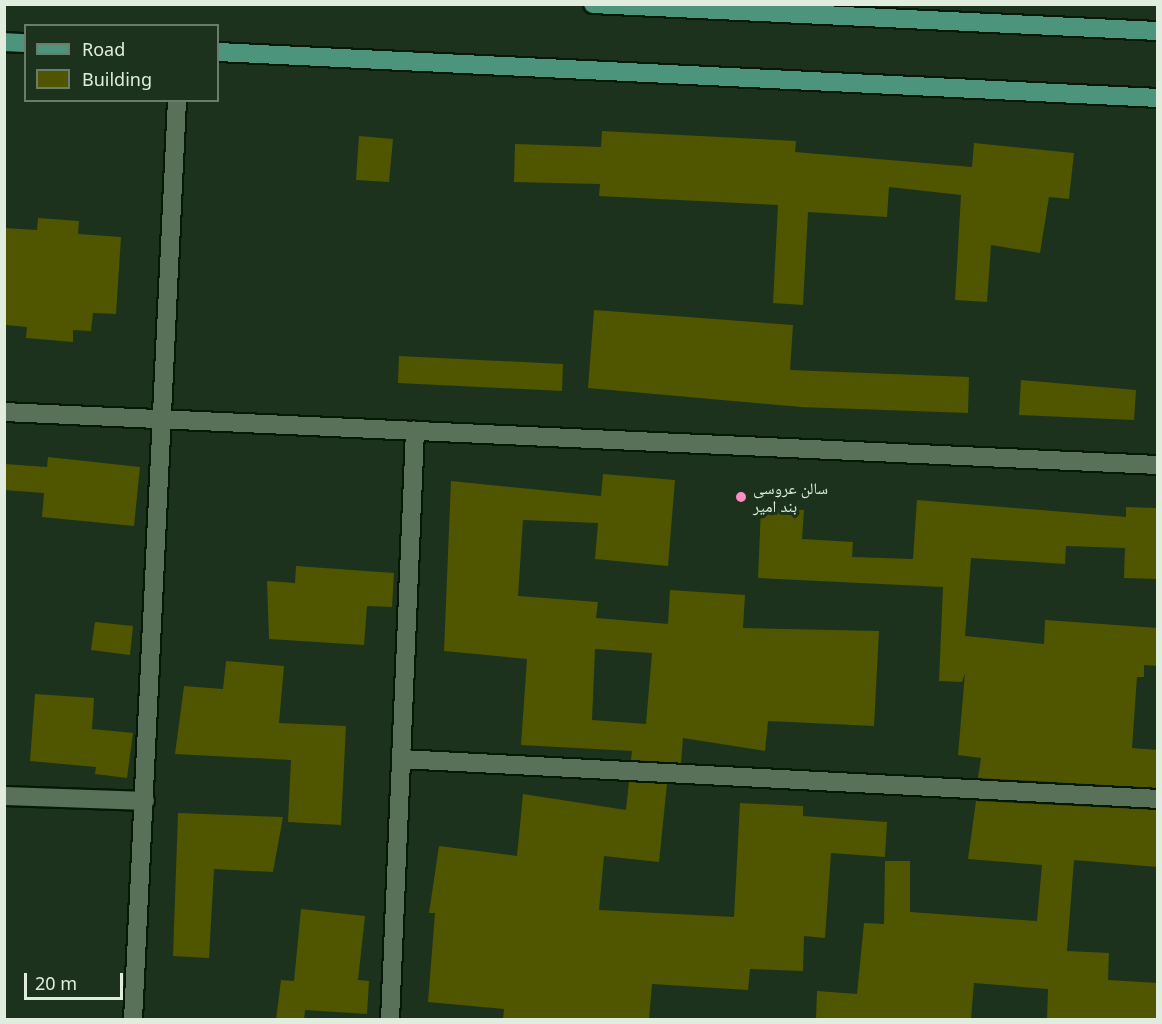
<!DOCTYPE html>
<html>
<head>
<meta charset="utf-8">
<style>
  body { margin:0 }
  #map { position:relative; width:1162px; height:1024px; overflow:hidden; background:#1d321d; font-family:"Noto Sans","Noto Naskh Arabic",sans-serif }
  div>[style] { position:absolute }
  .building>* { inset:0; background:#505500 }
  .roads { filter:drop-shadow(2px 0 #061907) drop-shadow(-2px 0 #061907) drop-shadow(0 2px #061907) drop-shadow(0 -2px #061907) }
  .minor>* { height:18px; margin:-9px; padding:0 9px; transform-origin:9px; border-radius:9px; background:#597059 }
  .major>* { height:18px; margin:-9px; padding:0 9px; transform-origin:9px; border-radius:9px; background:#4c947c }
  .dots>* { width:16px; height:16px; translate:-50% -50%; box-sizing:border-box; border:3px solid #1d321d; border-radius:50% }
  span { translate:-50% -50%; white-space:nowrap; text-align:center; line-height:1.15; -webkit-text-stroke:6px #1d321d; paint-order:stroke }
  .poi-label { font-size:16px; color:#dfecde }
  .left { translate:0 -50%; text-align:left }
  .frame { position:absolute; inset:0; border:6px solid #dfecde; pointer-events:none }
  .legend { position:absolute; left:24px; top:24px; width:195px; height:78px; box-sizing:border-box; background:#1d321d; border:2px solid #6b7c6a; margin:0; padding:8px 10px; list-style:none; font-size:18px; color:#dfecde }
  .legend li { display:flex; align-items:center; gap:12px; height:30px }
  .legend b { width:30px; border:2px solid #6b7c6a }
  .scale { position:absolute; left:24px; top:973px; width:99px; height:27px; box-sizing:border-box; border:3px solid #dfecde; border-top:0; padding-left:8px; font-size:18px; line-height:21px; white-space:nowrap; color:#dfecde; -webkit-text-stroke:4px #1d321d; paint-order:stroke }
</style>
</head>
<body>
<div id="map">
  <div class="building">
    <div style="clip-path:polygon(602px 131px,796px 141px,795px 152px,972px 167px,974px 143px,1074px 153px,1069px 199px,1049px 197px,1040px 253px,991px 245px,987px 302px,955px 300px,961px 195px,889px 187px,887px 217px,808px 212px,803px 305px,773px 303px,778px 205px,599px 196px,600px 184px,514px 182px,515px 144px,601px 147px)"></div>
    <div style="clip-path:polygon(359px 136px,393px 139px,389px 182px,356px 180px)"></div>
    <div style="clip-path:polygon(38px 218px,79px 221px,78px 234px,121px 237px,116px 314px,93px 313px,91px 331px,73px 330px,73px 342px,26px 338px,27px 327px,6px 325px,4px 228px,37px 230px)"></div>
    <div style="clip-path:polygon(594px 310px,793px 325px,790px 370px,969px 377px,968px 413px,801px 407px,588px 388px)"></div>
    <div style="clip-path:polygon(399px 356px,563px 364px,562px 391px,398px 383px)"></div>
    <div style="clip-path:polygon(1021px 380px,1136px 390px,1134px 420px,1019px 415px)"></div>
    <div style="clip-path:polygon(48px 457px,140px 467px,134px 526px,42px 517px,44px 493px,4px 490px,4px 464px,47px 467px)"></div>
    <div style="clip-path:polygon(evenodd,603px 474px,675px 480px,668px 566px,595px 559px,598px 523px,523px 520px,518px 596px,598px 602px,596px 618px,668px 624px,670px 590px,745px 595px,743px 628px,879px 631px,874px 726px,768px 721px,765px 751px,683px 738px,681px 763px,631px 760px,632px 751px,521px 745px,527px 659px,444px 651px,451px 481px,601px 496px,603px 474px,595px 649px,652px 653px,646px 724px,592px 720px,595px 649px)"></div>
    <div style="clip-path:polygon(917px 500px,1126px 517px,1126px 507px,1158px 508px,1158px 579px,1124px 578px,1125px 548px,1066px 546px,1065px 564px,971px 558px,965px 636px,1044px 644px,1045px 620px,1158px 628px,1158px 666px,1144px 665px,1144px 677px,1137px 677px,1132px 748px,1158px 750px,1158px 788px,978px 778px,981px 758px,958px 755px,965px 673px,962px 682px,939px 681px,943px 587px,758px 578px,761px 508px,804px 510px,802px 539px,853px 542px,852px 557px,913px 559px)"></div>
    <div style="clip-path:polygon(296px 566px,394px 573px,392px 607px,367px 606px,364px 645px,269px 639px,267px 581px,295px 583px)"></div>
    <div style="clip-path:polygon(95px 622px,133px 626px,130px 655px,91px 650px)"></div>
    <div style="clip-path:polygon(226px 661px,284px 666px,279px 723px,346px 726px,341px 825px,288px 822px,291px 760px,175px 754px,184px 686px,223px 689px)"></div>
    <div style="clip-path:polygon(35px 694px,94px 698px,92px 729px,133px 733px,127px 778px,95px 774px,96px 767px,30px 761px)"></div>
    <div style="clip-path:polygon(629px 782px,667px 784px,659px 862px,604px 856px,599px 910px,734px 917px,740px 803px,803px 806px,803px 816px,887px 822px,885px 857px,831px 853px,825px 938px,804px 936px,803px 971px,750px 969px,748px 990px,652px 984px,649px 1020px,503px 1020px,504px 1009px,428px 1002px,435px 913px,429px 913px,439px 846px,517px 856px,523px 794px,626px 810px)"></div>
    <div style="clip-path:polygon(976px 801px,1158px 810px,1158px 867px,1074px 860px,1067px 951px,1109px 953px,1108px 980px,1158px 983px,1158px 1020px,1047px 1020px,1048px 989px,974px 983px,971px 1019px,816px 1020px,817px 991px,857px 994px,864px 923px,884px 924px,885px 861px,910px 861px,910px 912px,1037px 921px,1042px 865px,968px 859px)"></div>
    <div style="clip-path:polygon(178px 813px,283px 817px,273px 872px,214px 869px,209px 958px,173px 956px)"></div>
    <div style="clip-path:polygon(301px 909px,365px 916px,358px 980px,369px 981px,367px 1014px,305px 1010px,304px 1020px,276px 1020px,281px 980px,294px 981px)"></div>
  </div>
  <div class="roads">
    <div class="minor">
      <div style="left:4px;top:412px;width:1155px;rotate:2.63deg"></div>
      <div style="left:401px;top:759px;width:758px;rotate:3.02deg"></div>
      <div style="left:4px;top:796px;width:141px;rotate:2deg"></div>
      <div style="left:133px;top:1020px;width:921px;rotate:-87.26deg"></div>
      <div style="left:390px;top:1020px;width:590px;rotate:-87.57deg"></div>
    </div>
    <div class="major">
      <div style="left:593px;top:4px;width:566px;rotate:2.74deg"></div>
      <div style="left:4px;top:42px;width:22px;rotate:3deg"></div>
      <div style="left:218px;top:52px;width:941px;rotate:2.8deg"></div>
    </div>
  </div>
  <div class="dots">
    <div style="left:741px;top:497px;background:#fc8fc3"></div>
  </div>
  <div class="poi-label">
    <span class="left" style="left:753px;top:497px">سالن عروسی<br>بند امیر</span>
  </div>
  <div class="frame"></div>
  <ul class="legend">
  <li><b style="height:8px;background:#4c947c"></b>Road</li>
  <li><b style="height:16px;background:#505500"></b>Building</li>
  </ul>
  <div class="scale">20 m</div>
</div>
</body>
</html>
